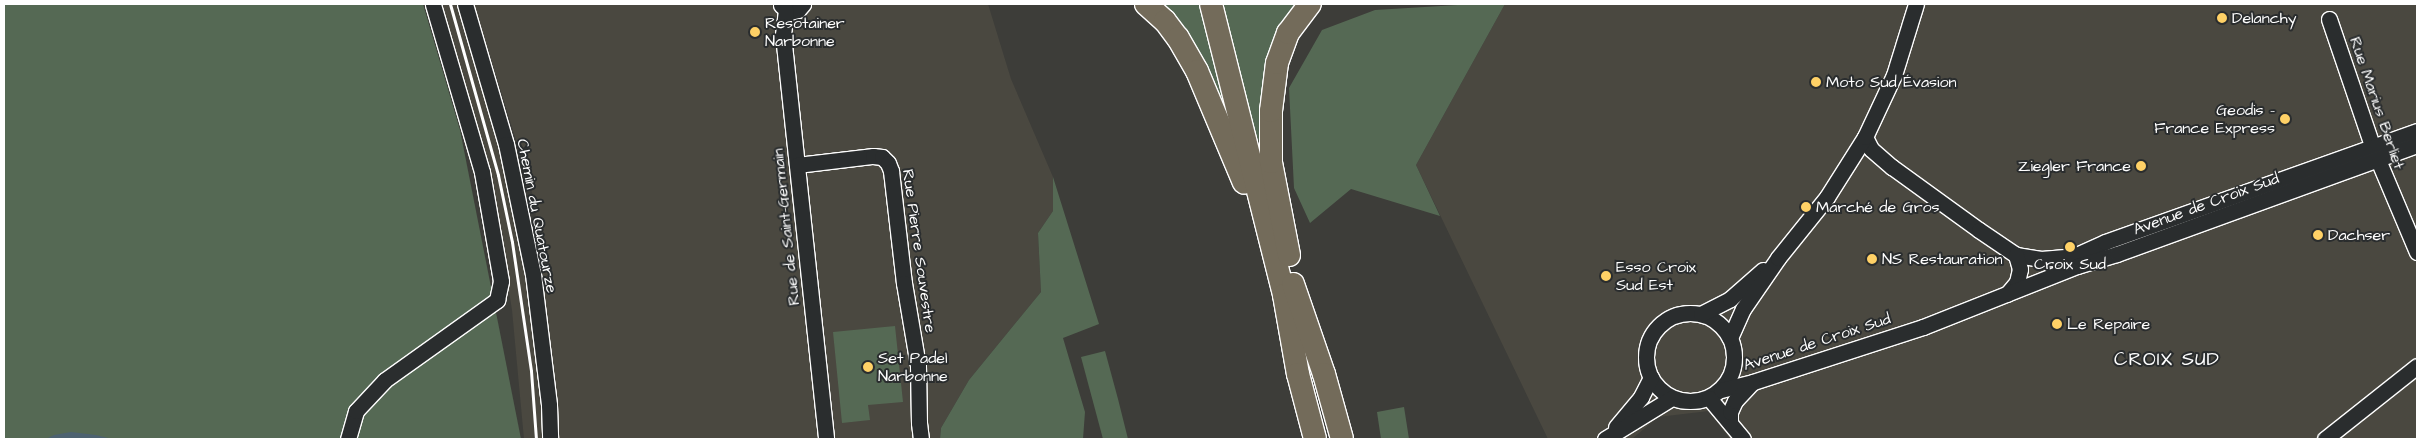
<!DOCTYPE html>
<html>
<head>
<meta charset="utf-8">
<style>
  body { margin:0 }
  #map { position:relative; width:2421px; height:443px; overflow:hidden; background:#3d3d39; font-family:"Architects Daughter",sans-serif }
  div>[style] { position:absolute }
  .built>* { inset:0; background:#4a4840 }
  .green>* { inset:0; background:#556954 }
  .water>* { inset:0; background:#4d6270 }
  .roads { filter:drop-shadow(1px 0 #fff) drop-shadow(-1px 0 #fff) drop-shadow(0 1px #fff) drop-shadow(0 -1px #fff) }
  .minor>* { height:15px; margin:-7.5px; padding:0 7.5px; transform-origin:7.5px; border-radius:7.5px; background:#2a2d2e }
  .minor>.ring { margin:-7.5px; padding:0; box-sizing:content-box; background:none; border:15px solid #2a2d2e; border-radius:50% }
  .highway>* { height:22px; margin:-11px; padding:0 11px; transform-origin:11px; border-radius:11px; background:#736b5a }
  .rail>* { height:3px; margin:-1.5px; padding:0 1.5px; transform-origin:1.5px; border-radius:1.5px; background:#fff }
  .dots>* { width:14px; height:14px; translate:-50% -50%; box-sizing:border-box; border:2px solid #2a2d2e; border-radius:50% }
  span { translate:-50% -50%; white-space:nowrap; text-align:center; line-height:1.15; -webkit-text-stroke:4px #2a2d2e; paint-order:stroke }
  .poi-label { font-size:16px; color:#fff }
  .left { translate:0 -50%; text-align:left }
  .right { translate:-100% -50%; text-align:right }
  .street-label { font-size:16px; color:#fff }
  .quarter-label { font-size:19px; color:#fff; letter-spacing:1px }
  .frame { position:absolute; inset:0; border:5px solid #fff; pointer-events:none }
</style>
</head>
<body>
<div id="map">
  <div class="built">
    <div style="clip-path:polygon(438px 4px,457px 4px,505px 172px,520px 239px,539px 367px,544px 439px,524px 439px,512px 310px,501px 243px)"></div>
    <div style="clip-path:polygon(474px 4px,988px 4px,1011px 79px,1053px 177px,1053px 211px,1038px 233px,1041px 292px,969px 380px,941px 428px,940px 439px,546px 439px,535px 202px)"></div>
    <div style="clip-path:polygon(1505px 4px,2417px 4px,2417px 439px,1730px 439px,1709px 411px,1658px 417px,1632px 439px,1548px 439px,1416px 165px)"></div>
  </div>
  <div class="green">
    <div style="clip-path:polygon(4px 4px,423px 4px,460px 130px,521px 439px,4px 439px)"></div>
    <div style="clip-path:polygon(1154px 4px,1200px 4px,1230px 119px)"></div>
    <div style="clip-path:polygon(1221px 4px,1303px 4px,1265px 157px,1250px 119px)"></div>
    <div style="clip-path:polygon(1474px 4px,1505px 4px,1416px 165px,1440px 216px,1351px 189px,1310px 223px,1294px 188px,1289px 88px,1322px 30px,1375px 10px)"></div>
    <div style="clip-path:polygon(1053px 177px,1099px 324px,1063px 338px,1085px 412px,1083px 439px,940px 439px,941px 428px,969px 380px,1041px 292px,1038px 233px,1053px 211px)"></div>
    <div style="clip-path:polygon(895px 326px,903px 402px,868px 405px,870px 420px,842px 423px,833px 332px)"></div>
    <div style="clip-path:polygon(1105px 351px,1118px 399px,1128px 439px,1103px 439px,1081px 357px)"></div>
    <div style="clip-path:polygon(1404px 407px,1409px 439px,1381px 439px,1377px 412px)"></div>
  </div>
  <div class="water">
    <div style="clip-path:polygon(71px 432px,96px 435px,112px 439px,46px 439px,54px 435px)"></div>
  </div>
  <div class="roads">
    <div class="minor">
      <div style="left:465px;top:4px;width:146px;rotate:73.7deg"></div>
      <div style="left:506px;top:144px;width:133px;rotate:78.3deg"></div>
      <div style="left:533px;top:274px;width:132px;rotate:83deg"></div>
      <div style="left:549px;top:405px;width:34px;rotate:88deg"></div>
      <div style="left:781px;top:5px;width:11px;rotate:38deg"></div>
      <div style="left:790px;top:12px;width:8px;rotate:-14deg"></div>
      <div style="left:798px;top:10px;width:8px;rotate:-50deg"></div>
      <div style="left:786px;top:10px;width:25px;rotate:97deg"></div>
      <div style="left:783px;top:35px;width:406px;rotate:83.9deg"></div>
      <div style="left:2329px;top:19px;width:136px;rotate:71.2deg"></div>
      <div style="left:2373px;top:148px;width:113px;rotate:67.1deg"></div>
      <div style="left:1865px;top:137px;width:13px;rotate:63deg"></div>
      <div style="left:1871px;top:149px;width:28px;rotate:41deg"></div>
      <div style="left:1892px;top:167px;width:107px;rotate:35.9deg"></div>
      <div style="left:1979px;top:230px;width:45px;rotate:34deg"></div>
      <div style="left:2016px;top:255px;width:25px;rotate:9deg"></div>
      <div style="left:2041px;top:259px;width:33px;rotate:-5deg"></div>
      <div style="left:2074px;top:256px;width:34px;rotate:-24deg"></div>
      <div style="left:2105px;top:242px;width:331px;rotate:-19.6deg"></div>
      <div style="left:797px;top:165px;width:77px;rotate:-6.8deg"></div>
      <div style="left:873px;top:156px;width:9px;rotate:6deg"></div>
      <div style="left:882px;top:157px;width:8px;rotate:45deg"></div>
      <div style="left:888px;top:163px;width:9px;rotate:69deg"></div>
      <div style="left:891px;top:171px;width:113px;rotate:83.4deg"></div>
      <div style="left:904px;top:283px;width:84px;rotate:80.4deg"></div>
      <div style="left:918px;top:366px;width:57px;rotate:89deg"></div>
      <div style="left:919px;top:423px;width:16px;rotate:83deg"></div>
      <div style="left:2007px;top:294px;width:16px;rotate:-50deg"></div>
      <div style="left:2017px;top:282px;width:13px;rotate:-77deg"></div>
      <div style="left:2020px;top:269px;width:15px;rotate:-106deg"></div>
      <div class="ring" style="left:1646px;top:313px;width:73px;height:73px"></div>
      <div style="left:1701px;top:314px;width:33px;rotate:-27deg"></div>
      <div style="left:1730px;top:299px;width:44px;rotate:-41.3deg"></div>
      <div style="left:1730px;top:338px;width:32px;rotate:-66deg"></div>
      <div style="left:1743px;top:309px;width:62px;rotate:-55.5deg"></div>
      <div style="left:1778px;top:258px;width:78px;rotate:-51.2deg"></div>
      <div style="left:1827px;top:197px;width:71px;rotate:-57.7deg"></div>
      <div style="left:1865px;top:137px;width:68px;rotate:-64.9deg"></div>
      <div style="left:1894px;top:75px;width:74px;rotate:-72.8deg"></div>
      <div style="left:1721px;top:390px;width:33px;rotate:-14deg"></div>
      <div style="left:1753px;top:382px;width:179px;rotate:-17.9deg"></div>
      <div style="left:1923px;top:327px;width:166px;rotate:-21.6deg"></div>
      <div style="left:2077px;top:266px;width:42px;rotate:-16.7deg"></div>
      <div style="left:2117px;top:254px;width:319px;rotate:-20deg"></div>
      <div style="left:1709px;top:398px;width:53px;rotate:50.3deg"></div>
      <div style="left:1730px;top:423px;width:11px;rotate:-90deg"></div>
      <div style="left:1730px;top:412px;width:12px;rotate:-66deg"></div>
      <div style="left:1735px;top:401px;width:25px;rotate:-47deg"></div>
      <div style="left:1616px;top:427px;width:39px;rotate:-50deg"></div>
      <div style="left:1641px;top:397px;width:22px;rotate:-63deg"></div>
      <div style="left:348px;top:439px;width:29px;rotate:-74deg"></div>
      <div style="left:356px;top:411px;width:42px;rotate:-46.9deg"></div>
      <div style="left:385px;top:380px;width:138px;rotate:-35.5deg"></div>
      <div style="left:497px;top:300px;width:19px;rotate:-78deg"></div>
      <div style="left:501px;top:281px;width:111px;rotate:-99.9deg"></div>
      <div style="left:482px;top:172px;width:175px;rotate:-106.3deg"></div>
      <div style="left:1605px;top:439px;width:79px;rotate:-31.5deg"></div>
      <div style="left:2325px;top:439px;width:117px;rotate:-38.4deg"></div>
    </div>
    <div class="highway">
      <div style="left:1146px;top:4px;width:25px;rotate:42deg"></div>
      <div style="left:1165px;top:21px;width:21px;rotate:53deg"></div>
      <div style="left:1178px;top:38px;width:38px;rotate:60deg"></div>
      <div style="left:1197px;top:71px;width:121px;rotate:67.2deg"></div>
      <div style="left:1211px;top:4px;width:300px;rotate:75.9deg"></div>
      <div style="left:1284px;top:295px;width:80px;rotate:80deg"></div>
      <div style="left:1298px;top:374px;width:67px;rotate:75.3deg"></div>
      <div style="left:1289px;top:255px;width:95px;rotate:-101deg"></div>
      <div style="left:1271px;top:162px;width:51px;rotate:-90deg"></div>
      <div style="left:1271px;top:111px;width:48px;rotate:-82.9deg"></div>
      <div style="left:1277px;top:63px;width:32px;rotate:-70deg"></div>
      <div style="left:1288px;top:33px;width:36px;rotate:-53deg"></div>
      <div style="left:1293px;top:284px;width:95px;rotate:71deg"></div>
      <div style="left:1324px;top:374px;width:67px;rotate:74.5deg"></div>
    </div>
  </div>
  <div class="rail">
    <div style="left:450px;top:4px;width:178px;rotate:74.3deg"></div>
    <div style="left:498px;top:175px;width:68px;rotate:78.2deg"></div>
    <div style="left:512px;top:242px;width:130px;rotate:81.6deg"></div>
    <div style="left:531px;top:371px;width:68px;rotate:85.8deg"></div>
  </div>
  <div class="dots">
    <div style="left:2222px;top:18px;background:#ffd166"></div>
    <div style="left:755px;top:32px;background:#ffd166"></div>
    <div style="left:1816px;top:82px;background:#ffd166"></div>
    <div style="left:2285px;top:119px;background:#ffd166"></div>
    <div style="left:2141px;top:166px;background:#ffd166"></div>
    <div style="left:1806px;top:207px;background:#ffd166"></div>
    <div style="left:2318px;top:235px;background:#ffd166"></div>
    <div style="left:2070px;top:247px;background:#ffd166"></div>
    <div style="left:1872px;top:259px;background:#ffd166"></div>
    <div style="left:1606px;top:276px;background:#ffd166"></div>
    <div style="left:2057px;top:324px;background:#ffd166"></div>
    <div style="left:868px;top:367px;background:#ffd166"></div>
  </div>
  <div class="poi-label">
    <span class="left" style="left:2232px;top:18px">Delanchy</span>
    <span class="left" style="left:765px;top:32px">Resotainer<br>Narbonne</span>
    <span class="left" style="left:1826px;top:82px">Moto Sud Évasion</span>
    <span class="right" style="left:2275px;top:119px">Geodis -<br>France Express</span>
    <span class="right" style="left:2131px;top:166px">Ziegler France</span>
    <span class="left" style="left:1816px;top:207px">Marché de Gros</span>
    <span class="left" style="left:2328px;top:235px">Dachser</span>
    <span class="left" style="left:1882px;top:259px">NS Restauration</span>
    <span style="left:2070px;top:264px">Croix Sud</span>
    <span class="left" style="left:1616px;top:276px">Esso Croix<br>Sud Est</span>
    <span class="left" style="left:2067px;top:324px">Le Repaire</span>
    <span class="left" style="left:878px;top:367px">Set Padel<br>Narbonne</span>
  </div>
  <div class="street-label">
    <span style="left:2377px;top:103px;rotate:71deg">Rue Marius Berliet</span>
    <span style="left:2206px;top:204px;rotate:-20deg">Avenue de Croix Sud</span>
    <span style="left:537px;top:216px;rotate:79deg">Chemin du Quatourze</span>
    <span style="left:786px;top:227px;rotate:-96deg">Rue de Saint-Germain</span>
    <span style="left:919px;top:251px;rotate:82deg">Rue Pierre Souvestre</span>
    <span style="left:1817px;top:342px;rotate:-18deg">Avenue de Croix Sud</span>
  </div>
  <div class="quarter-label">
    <span style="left:2167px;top:360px">CROIX SUD</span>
  </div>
  <div class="frame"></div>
</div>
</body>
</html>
